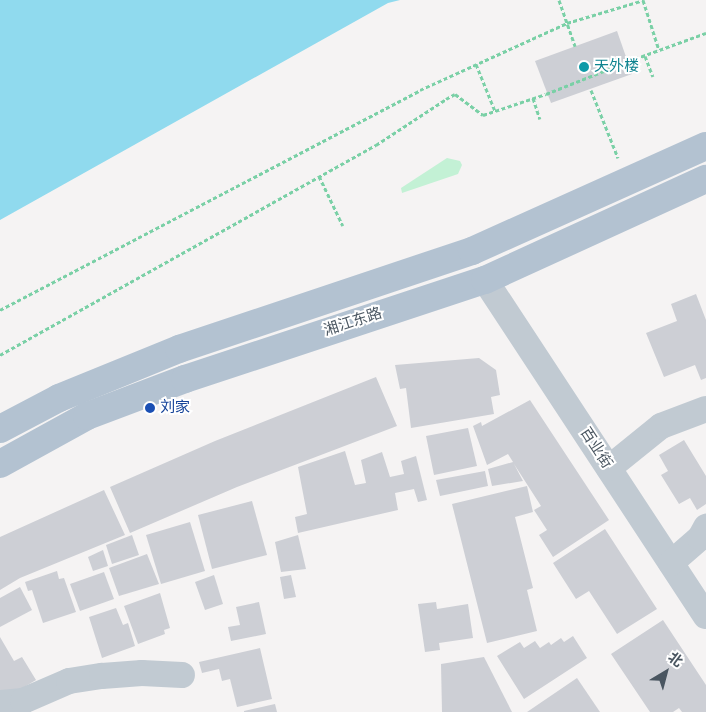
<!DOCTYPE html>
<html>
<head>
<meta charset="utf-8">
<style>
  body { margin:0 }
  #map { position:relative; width:706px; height:712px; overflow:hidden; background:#f5f3f3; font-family:"Fira Sans Condensed","Noto Sans SC",sans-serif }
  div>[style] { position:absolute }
  .green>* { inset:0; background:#c3f1d5 }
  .water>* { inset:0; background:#90daee }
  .building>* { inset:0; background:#cdcfd5 }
  .path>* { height:3px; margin-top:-1.5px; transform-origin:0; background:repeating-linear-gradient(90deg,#7ad0a6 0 4px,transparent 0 6.5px) }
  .minor>* { height:26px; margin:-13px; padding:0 13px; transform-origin:13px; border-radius:13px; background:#c1cad2 }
  .major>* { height:28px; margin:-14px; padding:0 14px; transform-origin:14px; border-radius:14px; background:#b3c2d1 }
  .path-bridge>* { height:3px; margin-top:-1.5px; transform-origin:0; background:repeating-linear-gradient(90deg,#7ad0a6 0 4px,transparent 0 6.5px) }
  .dots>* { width:14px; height:14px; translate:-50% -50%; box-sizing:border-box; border:2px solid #fff; border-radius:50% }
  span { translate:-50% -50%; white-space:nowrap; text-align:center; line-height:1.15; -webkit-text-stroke:4px #fff; paint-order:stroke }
  .culture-label { font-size:15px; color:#0d838f }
  .left { translate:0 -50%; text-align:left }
  .street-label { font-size:15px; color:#4a5661 }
  .transit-label { font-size:15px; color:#164399 }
  .north { position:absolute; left:641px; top:647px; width:50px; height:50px; -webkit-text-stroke:4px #fff; paint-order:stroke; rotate:37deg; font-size:14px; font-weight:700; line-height:20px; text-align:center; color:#4a5661 }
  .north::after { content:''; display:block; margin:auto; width:18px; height:22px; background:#4a5661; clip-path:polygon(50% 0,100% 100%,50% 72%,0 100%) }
</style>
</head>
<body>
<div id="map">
  <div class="green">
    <div style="clip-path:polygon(447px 158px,460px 161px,462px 165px,458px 174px,402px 193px,401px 188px)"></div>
  </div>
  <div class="water">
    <div style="clip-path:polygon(0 0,400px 0,388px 3px,0 220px)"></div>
  </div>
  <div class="building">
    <div style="clip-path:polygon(617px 31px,632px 74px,551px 103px,535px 61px)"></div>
    <div style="clip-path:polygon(696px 294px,706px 320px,706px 378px,701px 380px,695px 365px,664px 377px,646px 333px,677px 321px,671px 304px)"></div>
    <div style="clip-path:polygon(479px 358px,496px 370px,500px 395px,491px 397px,494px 414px,411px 428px,406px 388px,400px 389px,395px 365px)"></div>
    <div style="clip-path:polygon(376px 377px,397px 426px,237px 487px,130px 533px,110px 487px,215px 441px)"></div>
    <div style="clip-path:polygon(530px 400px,609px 520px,553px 557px,539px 535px,547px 530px,534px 510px,541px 506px,514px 464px,523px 481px,492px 486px,488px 469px,513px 462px,508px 454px,487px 465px,473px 426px,481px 422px,482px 426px)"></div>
    <div style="clip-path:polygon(468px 428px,477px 466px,434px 475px,426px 436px)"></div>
    <div style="clip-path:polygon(684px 440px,706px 476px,706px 504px,697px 510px,690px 498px,679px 504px,661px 475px,668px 471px,659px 455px)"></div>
    <div style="clip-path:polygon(345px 451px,355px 485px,366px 483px,361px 460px,382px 452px,390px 477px,404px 474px,401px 461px,416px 456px,427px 500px,418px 502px,414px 489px,395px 493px,398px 510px,298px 533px,295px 517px,307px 514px,298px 467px)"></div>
    <div style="clip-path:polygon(485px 471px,488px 486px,440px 496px,436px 480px)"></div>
    <div style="clip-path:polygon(527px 486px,533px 512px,515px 517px,533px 588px,527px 590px,537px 631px,487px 643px,452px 504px)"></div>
    <div style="clip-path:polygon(104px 490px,125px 535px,20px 578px,0 590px,0 537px)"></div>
    <div style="clip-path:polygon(252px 501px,267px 555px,212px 569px,198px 515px)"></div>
    <div style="clip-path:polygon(190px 522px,205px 571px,161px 584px,146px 535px)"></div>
    <div style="clip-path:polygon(605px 529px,657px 609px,617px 634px,589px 591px,576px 599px,553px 563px)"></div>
    <div style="clip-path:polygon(132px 535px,139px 555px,112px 564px,106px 545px)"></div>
    <div style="clip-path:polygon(298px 535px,306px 569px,281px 572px,275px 542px)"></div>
    <div style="clip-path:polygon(103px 550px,108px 566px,93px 571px,88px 557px)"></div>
    <div style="clip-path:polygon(147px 554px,159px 584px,119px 596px,109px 568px)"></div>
    <div style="clip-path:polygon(57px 571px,59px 579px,64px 578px,76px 612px,43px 623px,32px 590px,28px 591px,25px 582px)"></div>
    <div style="clip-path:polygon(104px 572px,114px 599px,80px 611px,70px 584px)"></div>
    <div style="clip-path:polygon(214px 575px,223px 604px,205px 610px,195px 582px)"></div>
    <div style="clip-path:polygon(291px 575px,296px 597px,284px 599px,280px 577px)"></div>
    <div style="clip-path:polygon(20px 587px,32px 610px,0 627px,0 598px)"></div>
    <div style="clip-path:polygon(160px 593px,170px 628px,164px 630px,165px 634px,138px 644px,124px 606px)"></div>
    <div style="clip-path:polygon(259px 602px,266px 634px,231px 641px,228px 627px,240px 625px,236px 607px)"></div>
    <div style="clip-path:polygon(436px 602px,437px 609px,468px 604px,473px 638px,439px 643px,440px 650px,425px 652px,418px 604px)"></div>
    <div style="clip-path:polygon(116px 608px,123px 625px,128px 623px,135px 646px,102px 658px,89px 617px)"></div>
    <div style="clip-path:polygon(663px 620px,706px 685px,706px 712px,682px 712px,679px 708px,673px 712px,650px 712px,611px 654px)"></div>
    <div style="clip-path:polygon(573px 636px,587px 658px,524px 699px,497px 656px,520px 642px,524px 648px,535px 641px,540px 648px,549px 642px,551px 645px,561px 638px,564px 642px)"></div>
    <div style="clip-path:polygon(0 637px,14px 661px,22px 657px,36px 680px,4px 699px,0 691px)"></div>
    <div style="clip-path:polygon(260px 648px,272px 699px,237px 707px,230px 679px,222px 681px,219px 669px,202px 673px,199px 662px)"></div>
    <div style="clip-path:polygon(484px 657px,512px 712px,442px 712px,441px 664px)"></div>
    <div style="clip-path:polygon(577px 678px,600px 712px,527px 712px)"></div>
    <div style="clip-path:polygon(275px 704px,277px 712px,244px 712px,244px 711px)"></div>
  </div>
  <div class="path">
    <div style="left:559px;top:0;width:49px;rotate:70.8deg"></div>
    <div style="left:643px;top:0;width:52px;rotate:72.3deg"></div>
    <div style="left:645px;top:56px;width:22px;rotate:69deg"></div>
    <div style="left:629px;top:61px;width:82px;rotate:-20deg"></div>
    <div style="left:476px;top:64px;width:51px;rotate:68deg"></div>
    <div style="left:591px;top:90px;width:73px;rotate:68.3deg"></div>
    <div style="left:533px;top:98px;width:22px;rotate:72deg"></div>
    <div style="left:319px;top:176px;width:55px;rotate:64.4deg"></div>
    <div style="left:0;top:310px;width:474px;rotate:-27.6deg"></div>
    <div style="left:420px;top:90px;width:162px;rotate:-24.5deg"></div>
    <div style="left:567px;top:23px;width:80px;rotate:-16.6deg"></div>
    <div style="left:0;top:355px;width:431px;rotate:-29.2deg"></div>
    <div style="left:376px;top:145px;width:84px;rotate:-33.3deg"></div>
    <div style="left:446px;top:99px;width:10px;rotate:-29deg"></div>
    <div style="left:455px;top:94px;width:35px;rotate:37deg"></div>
    <div style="left:483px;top:115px;width:66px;rotate:-18.4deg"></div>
  </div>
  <div class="minor">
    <div style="left:485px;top:280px;width:402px;rotate:56.7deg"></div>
    <div style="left:609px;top:468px;width:67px;rotate:-38.9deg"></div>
    <div style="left:661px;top:426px;width:48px;rotate:-20.7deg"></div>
    <div style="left:671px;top:563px;width:38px;rotate:-41deg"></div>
    <div style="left:700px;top:538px;width:13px;rotate:-61deg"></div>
    <div style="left:0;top:703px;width:23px;rotate:-5deg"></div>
    <div style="left:23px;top:701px;width:50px;rotate:-23.5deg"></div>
    <div style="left:69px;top:681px;width:33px;rotate:-9deg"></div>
    <div style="left:102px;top:676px;width:40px;rotate:-4.3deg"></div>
    <div style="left:142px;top:673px;width:40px;rotate:2.9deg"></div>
  </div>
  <div class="major">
    <div style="left:0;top:429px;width:67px;rotate:-27.7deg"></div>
    <div style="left:59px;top:398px;width:130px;rotate:-22.2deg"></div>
    <div style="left:179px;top:349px;width:309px;rotate:-18.5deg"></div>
    <div style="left:472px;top:251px;width:256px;rotate:-24.2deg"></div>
    <div style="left:0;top:464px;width:99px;rotate:-28.9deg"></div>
    <div style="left:87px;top:416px;width:105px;rotate:-20.7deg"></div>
    <div style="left:185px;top:379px;width:316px;rotate:-18.3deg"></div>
    <div style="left:485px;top:280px;width:243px;rotate:-24.6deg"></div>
  </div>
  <div class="path-bridge">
    <div style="left:546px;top:94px;width:89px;rotate:-21.7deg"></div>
  </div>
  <div class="dots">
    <div style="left:584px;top:67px;background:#0f9aa8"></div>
    <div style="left:150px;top:408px;background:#1a4fb4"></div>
  </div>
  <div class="culture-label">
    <span class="left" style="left:594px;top:67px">天外楼</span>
  </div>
  <div class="street-label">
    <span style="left:353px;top:322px;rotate:-18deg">湘江东路</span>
    <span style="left:596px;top:448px;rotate:57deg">百业街</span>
  </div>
  <div class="transit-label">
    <span class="left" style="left:160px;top:408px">刘家</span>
  </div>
  <div class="north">北</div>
</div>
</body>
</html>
